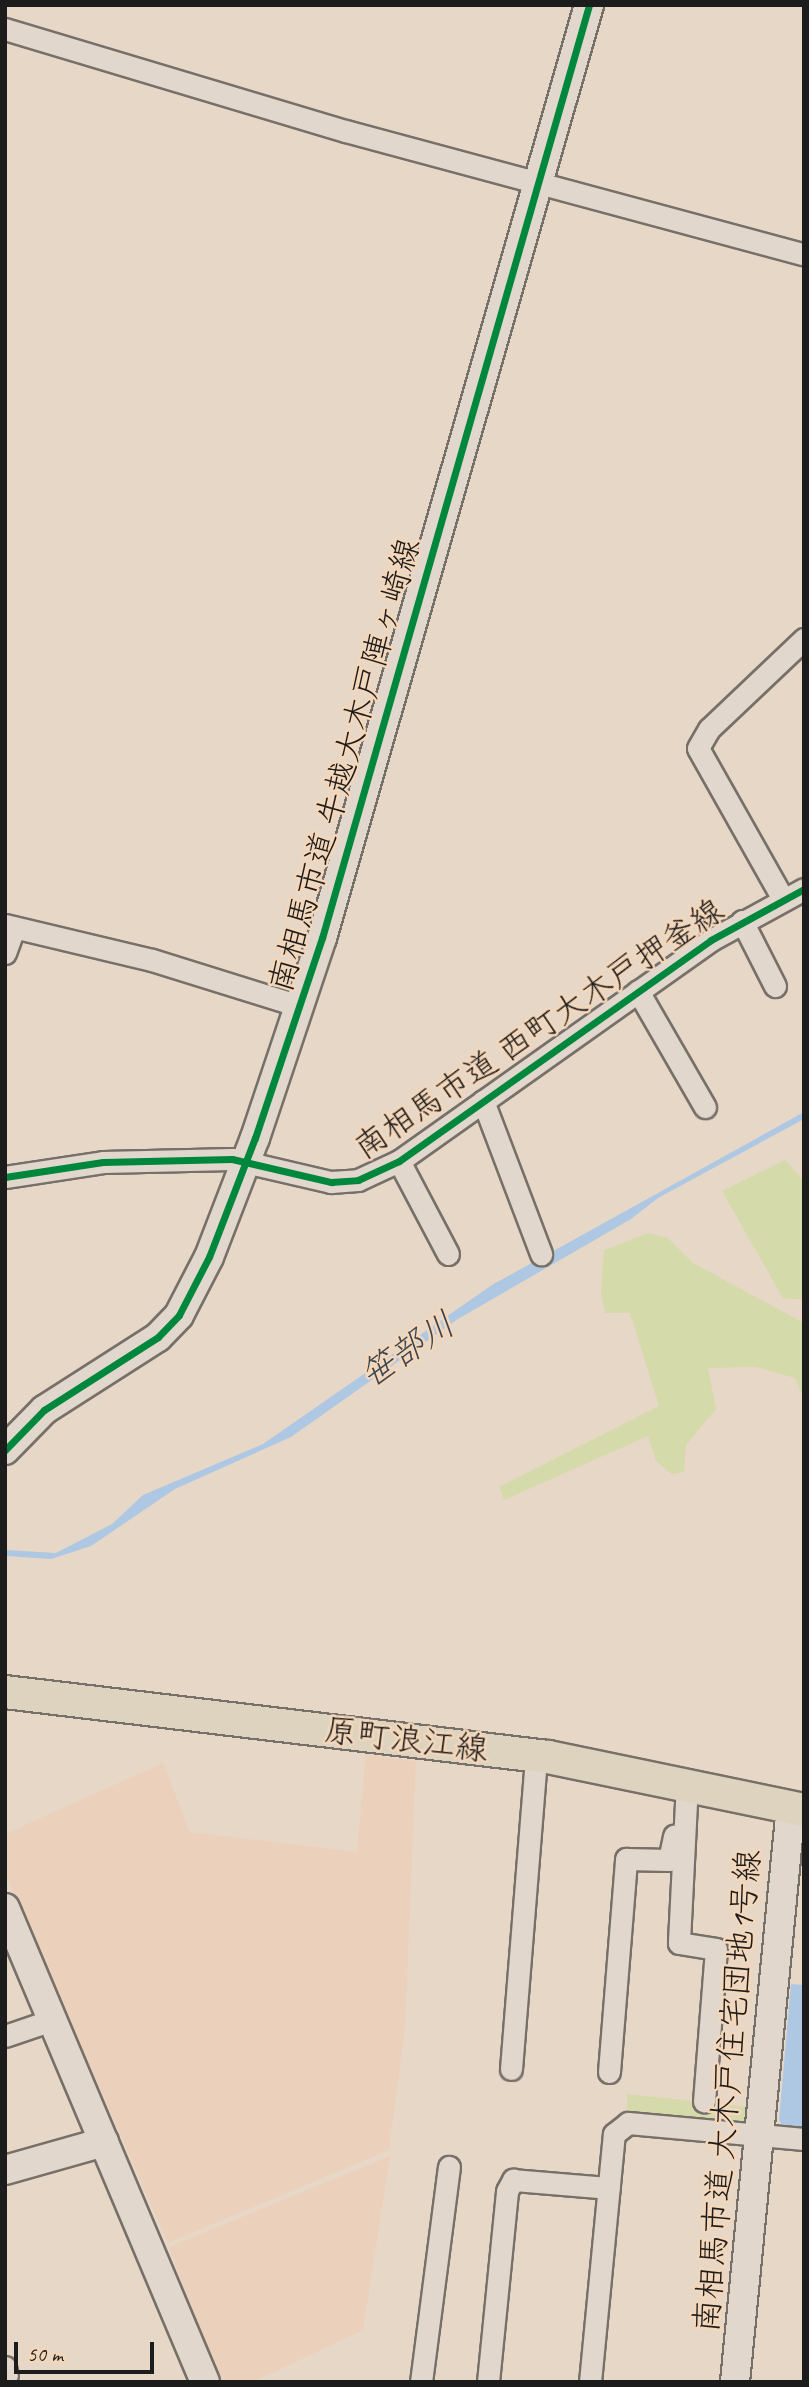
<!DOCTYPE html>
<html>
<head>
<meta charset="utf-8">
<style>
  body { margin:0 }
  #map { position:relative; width:809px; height:2387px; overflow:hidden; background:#e7d7c7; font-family:Caveat,"Klee One",sans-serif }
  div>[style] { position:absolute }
  .built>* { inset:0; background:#ebd0bc }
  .green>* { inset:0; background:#d5daaa }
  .water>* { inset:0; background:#aec8e3 }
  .roads { filter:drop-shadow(2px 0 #777069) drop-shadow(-2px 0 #777069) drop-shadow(0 2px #777069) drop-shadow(0 -2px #777069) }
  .street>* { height:21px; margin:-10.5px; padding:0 10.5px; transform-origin:10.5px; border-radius:10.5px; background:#e2d7cc }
  .secondary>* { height:28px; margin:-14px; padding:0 14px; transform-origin:14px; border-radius:14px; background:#e2d7cc }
  .primary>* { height:32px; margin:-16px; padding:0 16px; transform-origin:16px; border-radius:16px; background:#ddd3bf }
  .cycleway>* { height:7px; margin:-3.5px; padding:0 3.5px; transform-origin:3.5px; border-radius:3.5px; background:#00873e }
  span { translate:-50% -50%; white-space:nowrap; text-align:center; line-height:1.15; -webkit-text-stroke:5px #f4d7ba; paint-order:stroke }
  .street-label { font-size:33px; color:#1c1c1c }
  .water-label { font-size:35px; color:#3a4651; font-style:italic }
  .frame { position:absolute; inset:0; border:7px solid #1c1c1c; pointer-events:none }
  .scale { position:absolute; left:14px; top:2342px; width:140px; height:32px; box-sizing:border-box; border:4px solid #1c1c1c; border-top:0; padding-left:9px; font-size:21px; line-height:24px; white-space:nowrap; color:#1c1c1c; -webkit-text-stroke:5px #f4d7ba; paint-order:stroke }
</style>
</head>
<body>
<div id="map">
  <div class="built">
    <div style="clip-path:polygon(366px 1754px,416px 1762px,405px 2027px,389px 2150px,168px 2243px,5px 1873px,5px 1834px,163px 1763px,190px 1832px,357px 1852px)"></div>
    <div style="clip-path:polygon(390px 2156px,363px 2330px,253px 2382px,218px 2382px,169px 2247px)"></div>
  </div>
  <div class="green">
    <div style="clip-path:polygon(785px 1160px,804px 1181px,804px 1300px,783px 1298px,722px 1191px)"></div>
    <div style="clip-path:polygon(648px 1233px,668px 1238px,693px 1263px,804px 1323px,804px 1399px,795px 1378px,756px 1367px,708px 1368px,716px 1409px,686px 1445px,684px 1472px,672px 1474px,656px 1461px,648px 1436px,504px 1500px,499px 1487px,659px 1406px,630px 1313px,605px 1313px,601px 1292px,604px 1250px)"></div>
    <div style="clip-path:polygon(627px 2094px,750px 2107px,750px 2118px,738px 2125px,627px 2113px)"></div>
  </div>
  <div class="water">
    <div style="clip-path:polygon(804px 1112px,804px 1119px,658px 1198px,631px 1219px,458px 1319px,291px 1437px,175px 1489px,91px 1546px,51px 1559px,5px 1556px,5px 1550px,56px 1553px,112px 1524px,143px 1495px,263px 1444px,492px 1285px)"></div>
    <div style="clip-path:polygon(791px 1984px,804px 1985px,804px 2128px,783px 2126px,779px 2120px)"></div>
  </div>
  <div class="roads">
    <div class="street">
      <div style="left:5px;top:29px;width:356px;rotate:16.7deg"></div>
      <div style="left:346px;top:131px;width:474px;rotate:15.1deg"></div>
      <div style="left:783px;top:899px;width:173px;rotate:-119.4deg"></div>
      <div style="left:698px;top:748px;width:22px;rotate:-60deg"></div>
      <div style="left:709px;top:729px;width:131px;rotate:-43.5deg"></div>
      <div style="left:742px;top:921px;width:73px;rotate:63.1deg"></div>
      <div style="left:5px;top:925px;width:151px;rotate:13.4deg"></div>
      <div style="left:152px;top:960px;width:155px;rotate:17.3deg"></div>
      <div style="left:5px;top:953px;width:27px;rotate:-70deg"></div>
      <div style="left:638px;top:991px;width:134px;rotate:60deg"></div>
      <div style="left:483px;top:1101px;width:164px;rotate:69.2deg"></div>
      <div style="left:399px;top:1161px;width:105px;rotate:62.2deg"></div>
      <div style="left:5px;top:1177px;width:99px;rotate:-8.7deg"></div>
      <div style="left:103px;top:1162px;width:129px;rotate:-1.3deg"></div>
      <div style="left:232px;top:1159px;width:102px;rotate:13.1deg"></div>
      <div style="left:331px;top:1182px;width:27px;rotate:-4deg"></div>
      <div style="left:358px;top:1180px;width:45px;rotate:-24.9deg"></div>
      <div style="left:399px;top:1161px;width:382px;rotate:-35.3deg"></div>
      <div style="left:711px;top:940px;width:106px;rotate:-28.7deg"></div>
      <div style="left:687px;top:1783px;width:160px;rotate:92.9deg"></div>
      <div style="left:679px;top:1943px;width:37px;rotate:9deg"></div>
      <div style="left:716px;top:1949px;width:153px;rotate:94.5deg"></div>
      <div style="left:5px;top:2036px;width:50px;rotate:-18.8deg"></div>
      <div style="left:511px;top:2069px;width:315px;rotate:-85.4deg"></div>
      <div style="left:609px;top:2072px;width:214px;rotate:-85.4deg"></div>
      <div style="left:626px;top:1859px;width:43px;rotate:1.3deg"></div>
      <div style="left:669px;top:1860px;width:25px;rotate:-78deg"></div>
      <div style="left:5px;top:2367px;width:8px;rotate:76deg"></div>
      <div style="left:421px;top:2382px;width:217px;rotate:-82.6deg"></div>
      <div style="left:488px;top:2382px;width:192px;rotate:-84.3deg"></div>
      <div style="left:507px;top:2191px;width:13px;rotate:-61deg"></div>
      <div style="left:513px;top:2180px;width:96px;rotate:4.8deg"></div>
      <div style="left:590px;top:2382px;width:249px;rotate:-84.5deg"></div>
      <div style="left:614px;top:2134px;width:18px;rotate:-38deg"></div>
      <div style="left:628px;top:2123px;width:177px;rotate:5.2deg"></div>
    </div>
    <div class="secondary">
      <div style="left:5px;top:1450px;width:56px;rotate:-45.7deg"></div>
      <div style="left:44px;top:1410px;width:135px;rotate:-32.6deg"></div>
      <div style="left:158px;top:1337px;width:30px;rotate:-46deg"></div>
      <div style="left:179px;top:1315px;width:65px;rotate:-62.7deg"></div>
      <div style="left:209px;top:1257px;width:128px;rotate:-68.9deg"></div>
      <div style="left:255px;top:1138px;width:211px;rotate:-71.5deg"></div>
      <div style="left:322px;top:938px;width:970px;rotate:-74.03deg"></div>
      <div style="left:5px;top:1908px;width:514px;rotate:67.12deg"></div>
      <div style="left:5px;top:2170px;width:103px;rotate:-15.8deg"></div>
      <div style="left:735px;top:2382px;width:578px;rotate:-84.44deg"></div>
    </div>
    <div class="primary">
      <div style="left:5px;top:1692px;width:547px;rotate:6.83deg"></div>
      <div style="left:548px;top:1757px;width:261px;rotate:11.7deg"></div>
    </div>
  </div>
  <div class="cycleway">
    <div style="left:5px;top:1177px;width:99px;rotate:-8.7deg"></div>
    <div style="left:103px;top:1162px;width:129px;rotate:-1.3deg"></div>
    <div style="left:232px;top:1159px;width:102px;rotate:13.1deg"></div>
    <div style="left:331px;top:1182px;width:27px;rotate:-4deg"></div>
    <div style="left:358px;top:1180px;width:45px;rotate:-24.9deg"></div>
    <div style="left:399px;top:1161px;width:382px;rotate:-35.3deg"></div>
    <div style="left:711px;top:940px;width:106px;rotate:-28.7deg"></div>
    <div style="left:5px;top:1450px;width:56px;rotate:-45.7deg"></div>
    <div style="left:44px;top:1410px;width:135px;rotate:-32.6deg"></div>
    <div style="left:158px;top:1337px;width:30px;rotate:-46deg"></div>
    <div style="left:179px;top:1315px;width:65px;rotate:-62.7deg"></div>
    <div style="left:209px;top:1257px;width:128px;rotate:-68.9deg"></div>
    <div style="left:255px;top:1138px;width:211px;rotate:-71.5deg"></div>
    <div style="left:322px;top:938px;width:970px;rotate:-74.03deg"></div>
  </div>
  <div class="street-label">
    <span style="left:345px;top:765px;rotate:-74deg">南相馬市道 牛越大木戸陣ヶ崎線</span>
    <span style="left:539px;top:1029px;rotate:-34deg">南相馬市道 西町大木戸押釜線</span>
    <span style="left:406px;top:1740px;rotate:7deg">原町浪江線</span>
    <span style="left:728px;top:2091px;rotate:-85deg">南相馬市道 大木戸住宅団地1号線</span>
  </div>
  <div class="water-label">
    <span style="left:408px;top:1350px;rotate:-34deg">笹部川</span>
  </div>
  <div class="frame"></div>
  <div class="scale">50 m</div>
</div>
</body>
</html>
